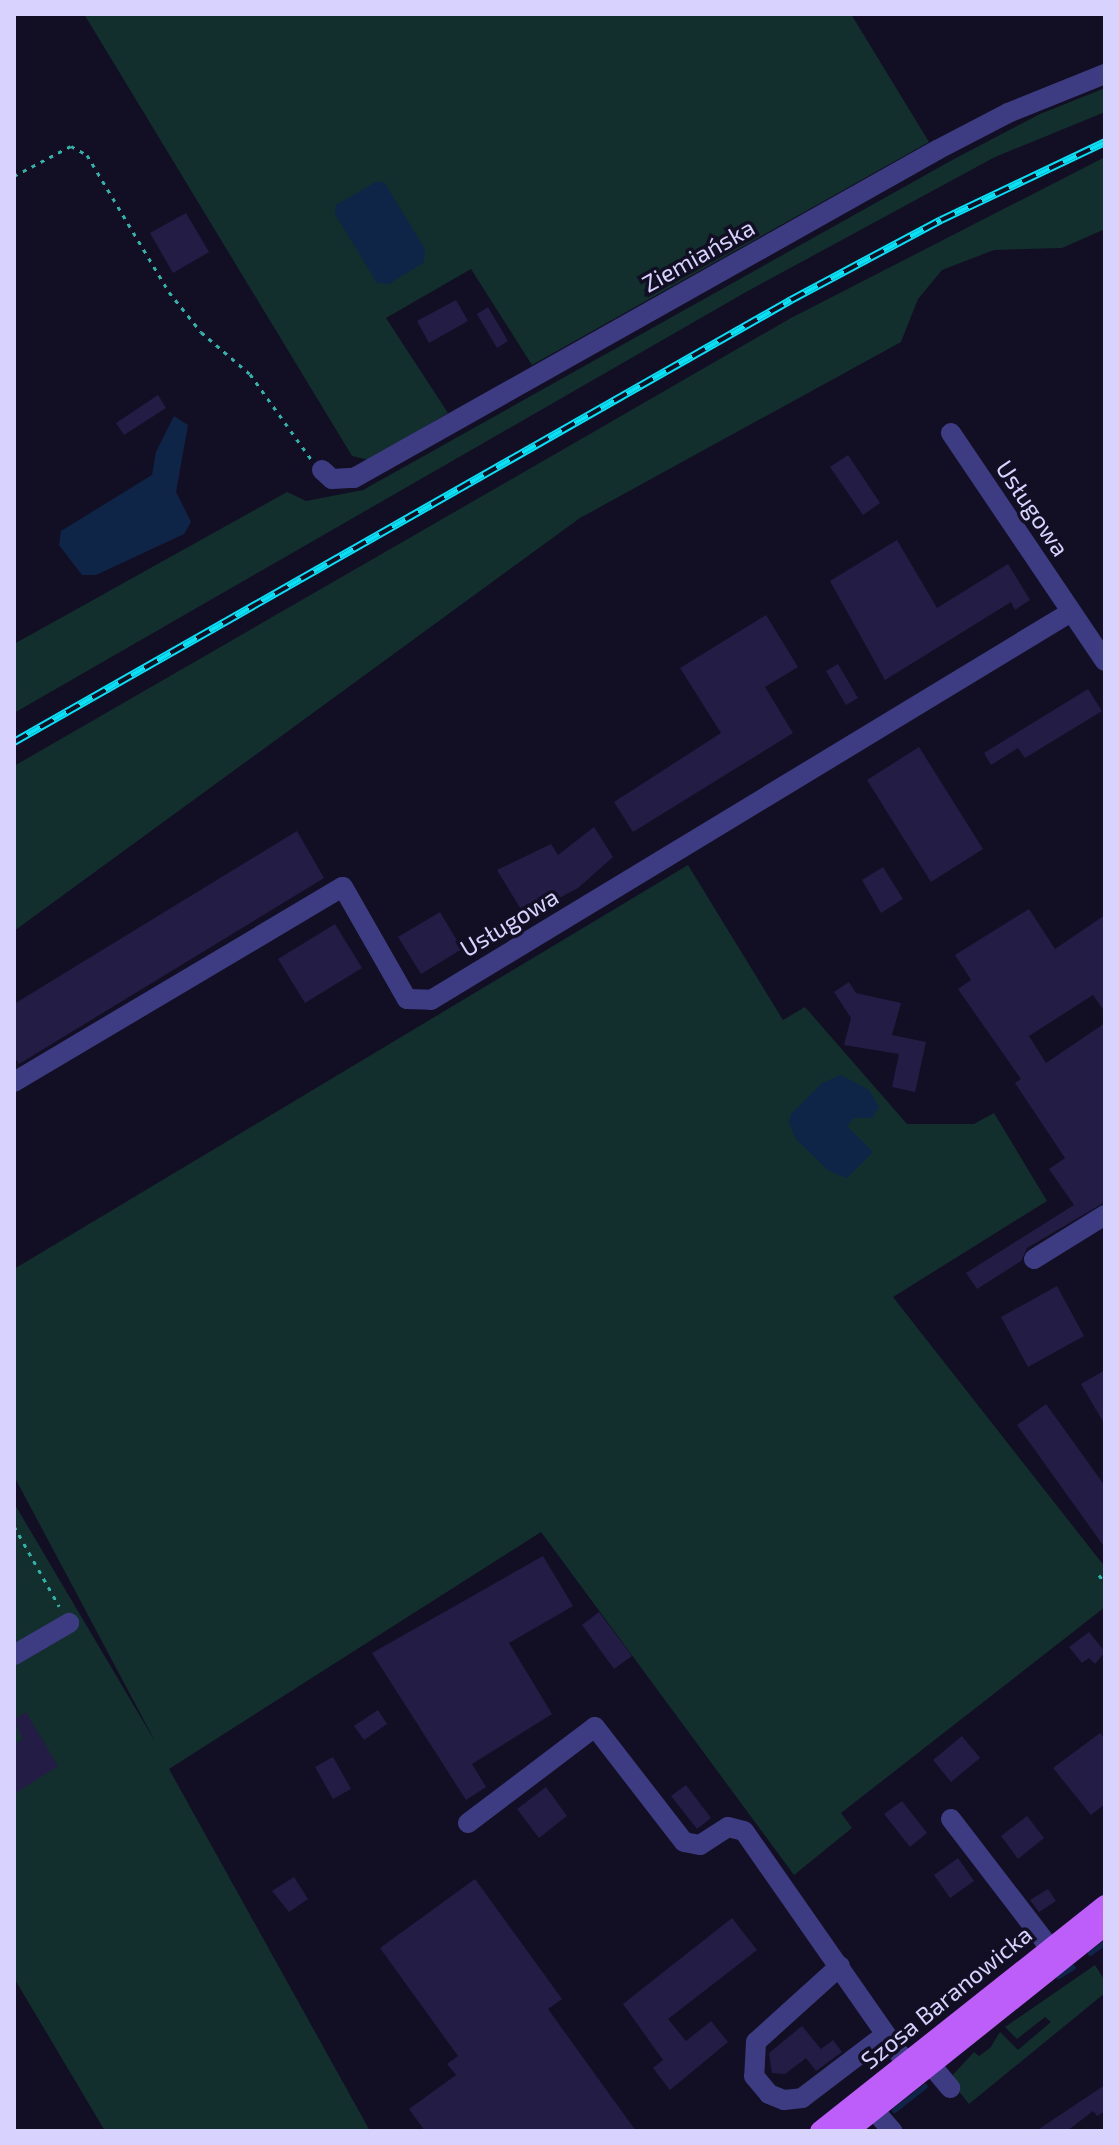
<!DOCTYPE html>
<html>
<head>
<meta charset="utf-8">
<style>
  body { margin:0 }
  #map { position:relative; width:1119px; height:2145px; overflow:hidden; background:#120f24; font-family:"Exo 2",sans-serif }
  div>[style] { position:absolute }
  .green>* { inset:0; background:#122e2d }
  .water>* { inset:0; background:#0f2548 }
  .stream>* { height:5px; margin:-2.5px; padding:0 2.5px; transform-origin:2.5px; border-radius:2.5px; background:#0f2548 }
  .building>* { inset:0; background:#231c44 }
  .path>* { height:3px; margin-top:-1.5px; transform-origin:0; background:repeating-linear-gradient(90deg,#32b3a9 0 4px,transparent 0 10px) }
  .minor>* { height:20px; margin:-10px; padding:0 10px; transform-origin:10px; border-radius:10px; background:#3d3c82 }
  .major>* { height:20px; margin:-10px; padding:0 10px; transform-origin:10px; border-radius:10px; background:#be5efa }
  .rail>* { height:8px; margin-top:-4px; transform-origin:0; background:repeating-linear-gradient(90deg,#120f24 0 15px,#07e1f6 0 30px); box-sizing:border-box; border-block:2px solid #07e1f6 }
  span { translate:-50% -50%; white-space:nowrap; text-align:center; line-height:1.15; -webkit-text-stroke:7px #120f24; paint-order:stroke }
  .street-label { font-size:24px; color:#d8d3fe }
  .frame { position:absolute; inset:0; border:16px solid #d8d3fe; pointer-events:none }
</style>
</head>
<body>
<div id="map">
  <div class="green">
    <div style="clip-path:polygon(84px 14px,851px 14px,929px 142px,532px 365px,471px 269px,386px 318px,448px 413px,369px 460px,352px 456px)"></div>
    <div style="clip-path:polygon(1105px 88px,1105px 112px,995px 157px,746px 292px,14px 713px,14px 644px,287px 492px,306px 501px,363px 490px,954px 159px,1040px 114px)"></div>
    <div style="clip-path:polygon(1105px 157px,1105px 229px,1062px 248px,994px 250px,942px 270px,918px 299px,901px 342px,580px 518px,14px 931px,14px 766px,791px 318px)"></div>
    <div style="clip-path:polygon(688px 865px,783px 1020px,805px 1007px,907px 1124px,974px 1124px,994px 1113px,1047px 1201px,893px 1297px,1105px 1567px,1105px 1607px,841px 1813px,852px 1828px,794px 1875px,541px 1532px,169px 1769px,370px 2131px,105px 2131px,14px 1978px,14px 1503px,156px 1743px,14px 1476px,14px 1269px)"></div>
    <div style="clip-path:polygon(1095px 1965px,1105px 1981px,1105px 1993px,969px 2104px,949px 2079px,974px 2052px,979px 2056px,990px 2048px,1000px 2032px,1018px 2050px,1051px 2022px,1045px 2017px,1017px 2039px,1005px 2027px)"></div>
  </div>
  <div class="water">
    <div style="clip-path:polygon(376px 182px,384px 182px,425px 249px,424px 262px,389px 284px,377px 283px,335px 214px,336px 205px)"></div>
    <div style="clip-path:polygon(174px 416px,188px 425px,176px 492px,191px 522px,184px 534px,96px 575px,82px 575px,59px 545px,61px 531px,152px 475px,156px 452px)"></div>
    <div style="clip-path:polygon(841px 1075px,869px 1090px,879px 1107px,872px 1118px,854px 1118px,847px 1126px,873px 1152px,847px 1178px,829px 1171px,797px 1140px,789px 1123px,791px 1114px,822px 1083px)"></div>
  </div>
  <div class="stream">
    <div style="left:1090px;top:1953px;width:19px;rotate:-36deg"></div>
    <div style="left:1058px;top:1976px;width:17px;rotate:-31deg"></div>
    <div style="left:894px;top:2110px;width:39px;rotate:-38deg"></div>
    <div style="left:864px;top:2131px;width:2px;rotate:-27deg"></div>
  </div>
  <div class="building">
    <div style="clip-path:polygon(186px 213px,209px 252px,173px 273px,150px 233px)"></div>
    <div style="clip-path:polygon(456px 300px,468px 321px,429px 343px,417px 321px)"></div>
    <div style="clip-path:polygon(488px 307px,508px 341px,497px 348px,477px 314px)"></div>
    <div style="clip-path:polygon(158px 395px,166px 408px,124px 435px,116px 423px)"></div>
    <div style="clip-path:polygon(848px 455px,880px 503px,863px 515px,830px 467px)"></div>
    <div style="clip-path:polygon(897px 540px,937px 608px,1008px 564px,1030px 600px,1015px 610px,1011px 602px,885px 680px,830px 581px)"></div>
    <div style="clip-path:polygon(766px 615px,798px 667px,765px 687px,793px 733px,633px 832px,614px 802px,721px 733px,680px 668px)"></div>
    <div style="clip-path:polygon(838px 664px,858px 698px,846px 705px,826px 671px)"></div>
    <div style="clip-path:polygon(1088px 689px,1102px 711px,1025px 758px,1018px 748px,991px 765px,984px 753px)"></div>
    <div style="clip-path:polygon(919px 747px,983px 849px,931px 882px,867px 780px)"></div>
    <div style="clip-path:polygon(594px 827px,613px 857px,578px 888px,525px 916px,497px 870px,551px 844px,558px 855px)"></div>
    <div style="clip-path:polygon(297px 831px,324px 878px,19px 1064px,14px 1056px,14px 1004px)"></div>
    <div style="clip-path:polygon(883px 867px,903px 899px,881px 913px,862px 880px)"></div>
    <div style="clip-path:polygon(1029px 909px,1055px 949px,1105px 915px,1105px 1012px,1093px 995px,1029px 1036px,1046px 1063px,1105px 1023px,1105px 1202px,1027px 1248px,1021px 1261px,977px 1289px,966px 1273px,1074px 1205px,1049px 1169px,1065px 1158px,1015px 1083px,1021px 1079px,958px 989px,971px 980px,955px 955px)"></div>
    <div style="clip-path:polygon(440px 912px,462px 949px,421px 974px,398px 937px)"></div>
    <div style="clip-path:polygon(335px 924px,362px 968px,305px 1003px,278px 959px)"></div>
    <div style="clip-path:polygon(849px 982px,856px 993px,901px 1003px,892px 1035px,926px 1042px,915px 1092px,892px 1087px,899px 1054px,844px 1045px,851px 1018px,834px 992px)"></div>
    <div style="clip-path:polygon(1057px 1286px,1084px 1336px,1028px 1367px,1001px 1317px)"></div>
    <div style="clip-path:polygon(1105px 1370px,1105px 1425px,1081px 1384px)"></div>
    <div style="clip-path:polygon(1046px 1404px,1105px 1486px,1105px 1548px,1017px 1425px)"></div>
    <div style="clip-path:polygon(543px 1556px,573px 1606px,509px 1643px,552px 1714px,472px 1764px,486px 1787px,466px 1800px,372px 1653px)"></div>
    <div style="clip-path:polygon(599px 1612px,632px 1656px,614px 1669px,582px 1625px)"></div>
    <div style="clip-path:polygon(1089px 1632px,1105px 1652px,1095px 1664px,1089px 1658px,1082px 1663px,1069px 1647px)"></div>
    <div style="clip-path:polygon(378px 1710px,387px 1724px,364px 1740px,354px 1726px)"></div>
    <div style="clip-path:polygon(26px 1712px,58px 1766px,14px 1794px,14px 1745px,23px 1739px,14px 1719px)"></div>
    <div style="clip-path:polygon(1100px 1733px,1105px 1739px,1105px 1804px,1091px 1815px,1053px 1768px)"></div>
    <div style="clip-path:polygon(962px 1736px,980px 1758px,951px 1782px,933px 1760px)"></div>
    <div style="clip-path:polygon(333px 1757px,351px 1789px,333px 1799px,315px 1767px)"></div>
    <div style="clip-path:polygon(686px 1785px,711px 1818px,697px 1829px,671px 1796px)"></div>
    <div style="clip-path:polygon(546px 1787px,567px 1816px,539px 1838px,517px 1809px)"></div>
    <div style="clip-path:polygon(902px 1801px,927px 1833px,910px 1847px,884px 1814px)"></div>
    <div style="clip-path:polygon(1027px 1816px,1044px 1838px,1018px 1859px,1001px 1836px)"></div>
    <div style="clip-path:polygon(958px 1858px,974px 1881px,950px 1898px,934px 1875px)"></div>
    <div style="clip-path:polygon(294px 1877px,308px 1899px,289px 1912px,272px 1891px)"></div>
    <div style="clip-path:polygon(475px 1879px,562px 1999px,548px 2009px,636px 2131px,425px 2131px,409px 2109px,456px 2075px,447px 2064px,458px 2056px,380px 1948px)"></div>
    <div style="clip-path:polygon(1048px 1889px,1056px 1901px,1039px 1912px,1030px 1900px)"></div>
    <div style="clip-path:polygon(732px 1918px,757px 1950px,668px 2019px,686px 2041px,711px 2021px,728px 2042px,670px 2090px,653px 2068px,663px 2060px,623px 2004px)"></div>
    <div style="clip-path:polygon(802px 2026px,821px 2049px,833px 2040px,842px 2052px,816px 2071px,806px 2058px,785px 2074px,772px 2073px,769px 2053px)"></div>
    <div style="clip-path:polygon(1105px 2085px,1105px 2111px,1097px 2116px,1093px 2111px,1067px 2131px,1036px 2131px)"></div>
  </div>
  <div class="path">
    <div style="left:14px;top:176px;width:64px;rotate:-27.8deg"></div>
    <div style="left:71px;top:146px;width:18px;rotate:29deg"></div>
    <div style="left:87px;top:155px;width:160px;rotate:59.1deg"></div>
    <div style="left:169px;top:292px;width:51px;rotate:51.3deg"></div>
    <div style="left:201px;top:332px;width:65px;rotate:40.6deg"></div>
    <div style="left:250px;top:374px;width:105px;rotate:54.3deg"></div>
    <div style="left:14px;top:1526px;width:92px;rotate:60.6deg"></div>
    <div style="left:1099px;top:1575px;width:10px;rotate:53deg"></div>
  </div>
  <div class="minor">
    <div style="left:951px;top:433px;width:275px;rotate:56deg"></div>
    <div style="left:322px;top:470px;width:13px;rotate:42deg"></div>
    <div style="left:332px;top:479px;width:22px;rotate:-3deg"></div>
    <div style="left:354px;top:478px;width:669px;rotate:-29.36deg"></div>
    <div style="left:937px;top:150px;width:80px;rotate:-27.5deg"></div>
    <div style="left:1008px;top:113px;width:105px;rotate:-21.9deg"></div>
    <div style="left:14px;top:1082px;width:382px;rotate:-30.7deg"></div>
    <div style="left:343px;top:887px;width:129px;rotate:60.3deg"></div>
    <div style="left:407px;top:999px;width:24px;rotate:2deg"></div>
    <div style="left:431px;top:1000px;width:748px;rotate:-31.23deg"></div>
    <div style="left:1034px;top:1259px;width:84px;rotate:-31.8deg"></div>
    <div style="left:14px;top:1655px;width:64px;rotate:-30.2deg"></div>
    <div style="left:951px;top:1819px;width:163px;rotate:52.5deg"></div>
    <div style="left:468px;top:1823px;width:159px;rotate:-37.1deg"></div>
    <div style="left:595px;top:1727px;width:145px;rotate:52.3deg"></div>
    <div style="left:684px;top:1842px;width:16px;rotate:11deg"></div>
    <div style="left:700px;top:1845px;width:33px;rotate:-33deg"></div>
    <div style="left:728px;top:1827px;width:16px;rotate:14deg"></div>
    <div style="left:744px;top:1831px;width:283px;rotate:55.1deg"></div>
    <div style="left:840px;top:1966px;width:113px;rotate:137.9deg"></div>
    <div style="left:756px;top:2042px;width:34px;rotate:93deg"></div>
    <div style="left:754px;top:2076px;width:23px;rotate:50deg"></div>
    <div style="left:769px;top:2094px;width:16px;rotate:22deg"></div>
    <div style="left:784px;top:2100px;width:18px;rotate:-6deg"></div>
    <div style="left:802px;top:2098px;width:104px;rotate:-37.2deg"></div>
    <div style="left:931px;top:2065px;width:30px;rotate:50deg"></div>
    <div style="left:874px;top:2110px;width:28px;rotate:49deg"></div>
  </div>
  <div class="major">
    <div style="left:820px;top:2131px;width:364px;rotate:-38.4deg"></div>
    <div style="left:848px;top:2131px;width:329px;rotate:-38.6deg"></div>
  </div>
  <div class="rail">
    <div style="left:14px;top:742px;width:894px;rotate:-29.63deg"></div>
    <div style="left:791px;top:300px;width:170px;rotate:-28.1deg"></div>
    <div style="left:941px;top:220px;width:182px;rotate:-25.4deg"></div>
  </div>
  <div class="street-label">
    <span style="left:698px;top:255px;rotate:-29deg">Ziemiańska</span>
    <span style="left:1033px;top:508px;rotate:56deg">Usługowa</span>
    <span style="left:509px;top:922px;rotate:-31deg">Usługowa</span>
    <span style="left:946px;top:1997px;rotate:-39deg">Szosa Baranowicka</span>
  </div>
  <div class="frame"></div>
</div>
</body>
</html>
